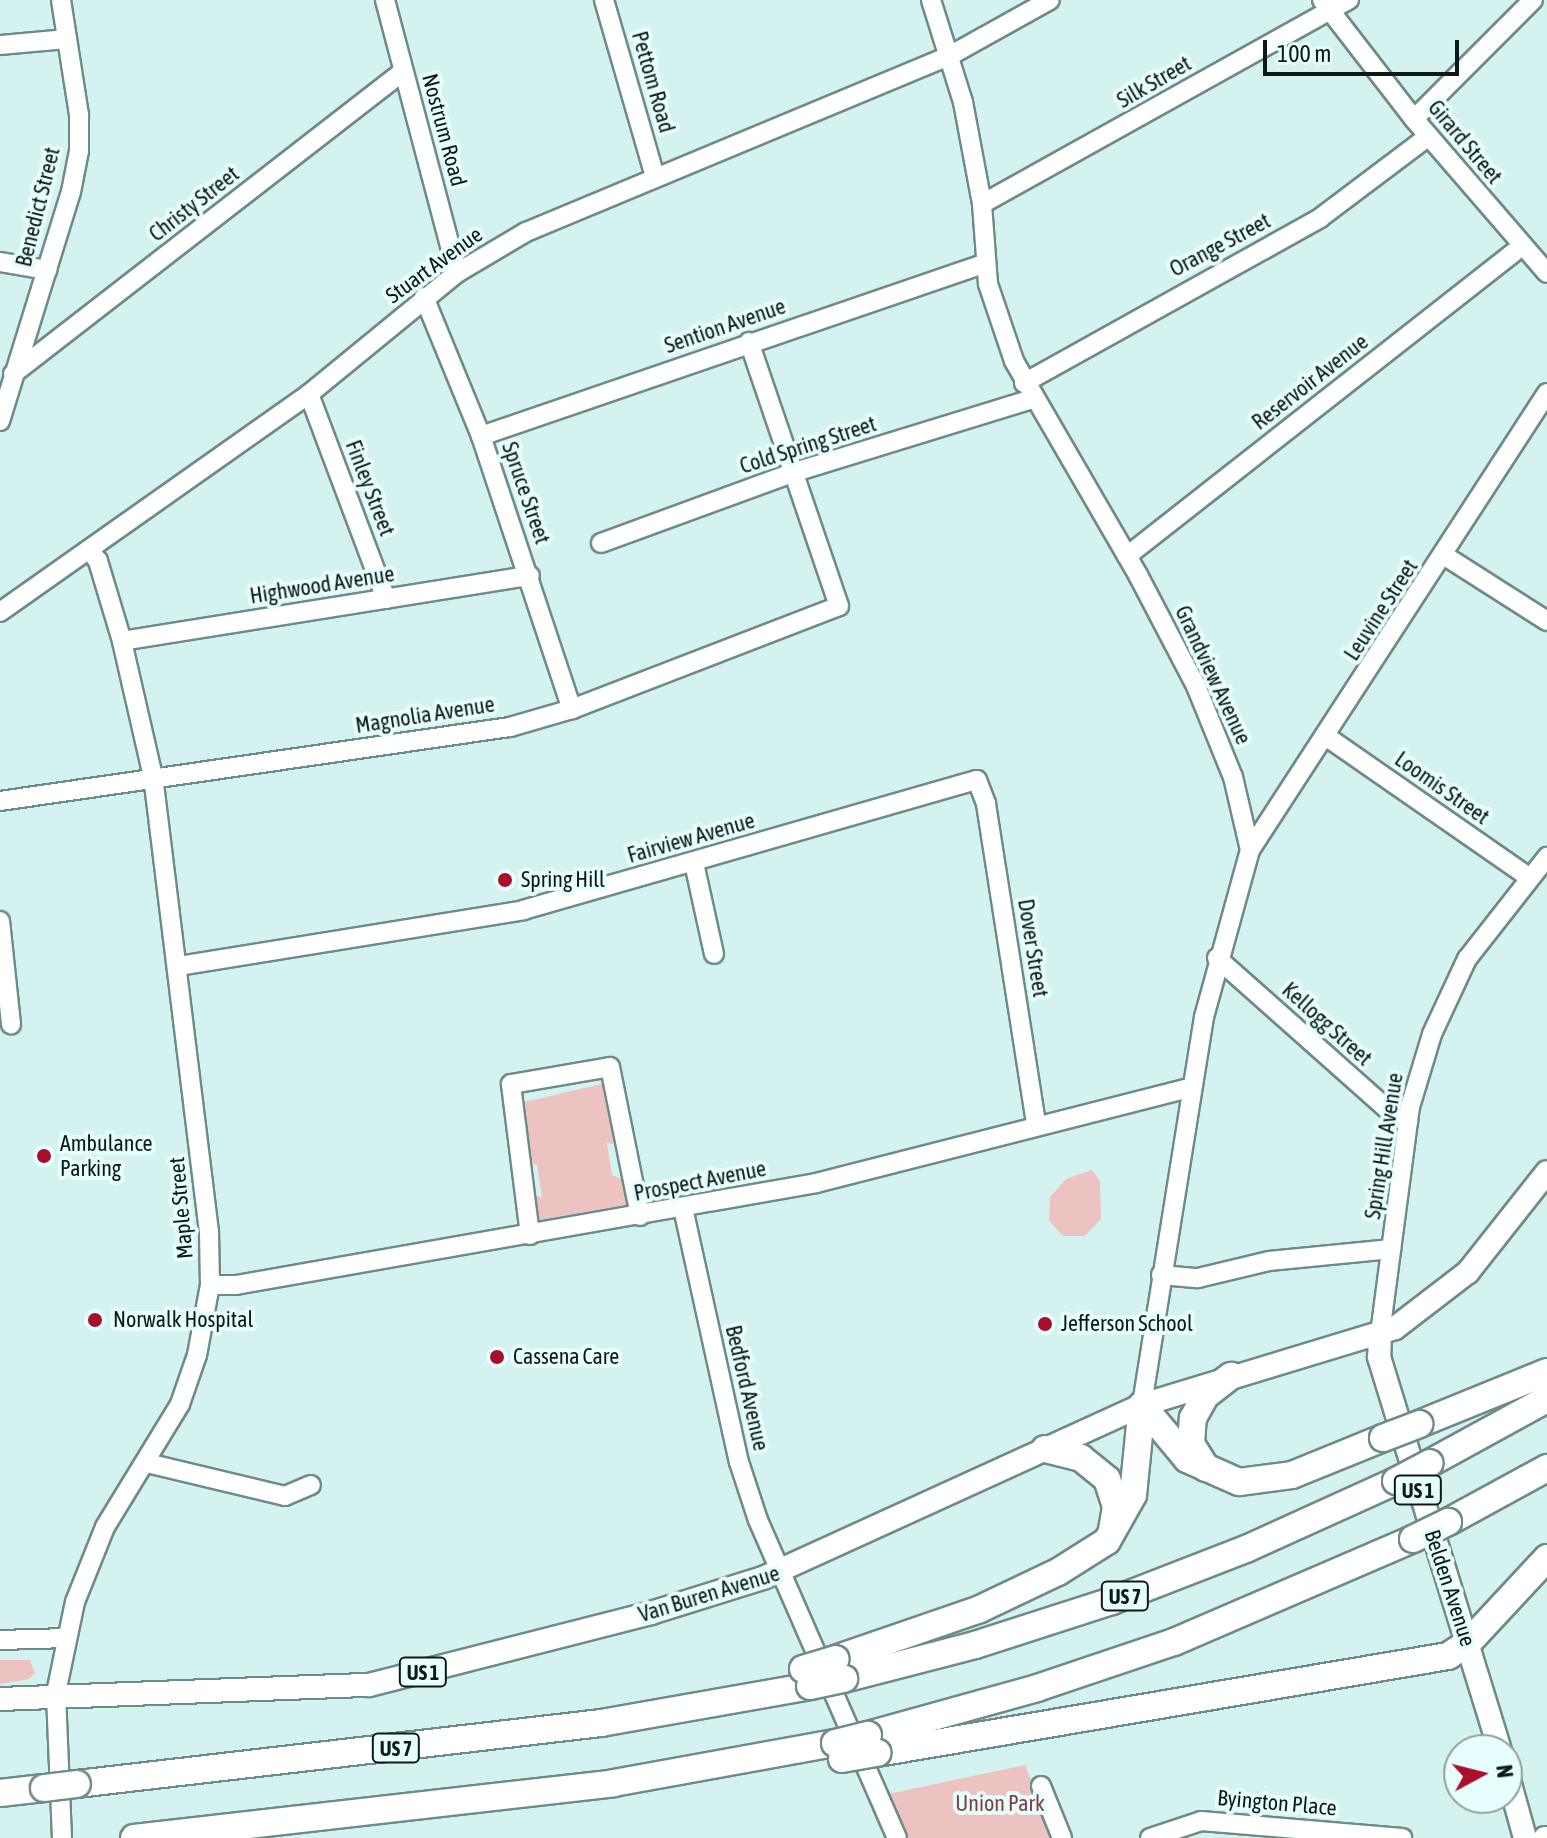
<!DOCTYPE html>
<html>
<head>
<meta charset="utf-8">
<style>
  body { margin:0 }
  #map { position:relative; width:1547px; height:1838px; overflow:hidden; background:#d4f2f0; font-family:"Asap Condensed",sans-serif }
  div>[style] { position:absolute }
  .green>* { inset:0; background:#edc3c1 }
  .roads { filter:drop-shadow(2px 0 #6e8a89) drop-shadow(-2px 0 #6e8a89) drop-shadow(0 2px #6e8a89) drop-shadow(0 -2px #6e8a89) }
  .minor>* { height:18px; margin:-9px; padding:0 9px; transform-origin:9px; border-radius:9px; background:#fff }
  .major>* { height:22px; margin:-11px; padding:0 11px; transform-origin:11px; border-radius:11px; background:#fff }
  .highway>* { height:26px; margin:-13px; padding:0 13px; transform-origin:13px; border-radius:13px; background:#fff }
  .bridges { filter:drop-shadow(2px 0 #6e8a89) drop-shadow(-2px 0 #6e8a89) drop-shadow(0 2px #6e8a89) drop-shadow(0 -2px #6e8a89) }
  .highway-bridge>* { height:26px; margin:-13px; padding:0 13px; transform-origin:13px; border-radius:13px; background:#fff }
  .dots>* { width:22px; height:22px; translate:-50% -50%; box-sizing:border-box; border:4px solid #e6fefd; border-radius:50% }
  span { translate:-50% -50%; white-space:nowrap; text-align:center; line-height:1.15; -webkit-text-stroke:8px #e6fefd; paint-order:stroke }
  .shield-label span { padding:2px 6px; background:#e6fefd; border:2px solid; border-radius:6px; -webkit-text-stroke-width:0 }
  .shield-label { font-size:20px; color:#0d1918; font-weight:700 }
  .street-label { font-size:22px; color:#0d1918 }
  .poi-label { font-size:22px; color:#0d1918 }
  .left { translate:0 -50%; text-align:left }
  .park-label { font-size:22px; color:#804141 }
  .north { position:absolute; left:1443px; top:1734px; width:80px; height:80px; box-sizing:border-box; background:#e6fefd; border:2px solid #8fa2a1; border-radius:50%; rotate:83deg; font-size:22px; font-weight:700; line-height:32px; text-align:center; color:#0d1918 }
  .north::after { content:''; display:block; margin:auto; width:28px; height:36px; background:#a81029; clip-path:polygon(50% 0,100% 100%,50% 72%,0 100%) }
  .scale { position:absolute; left:1263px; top:40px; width:196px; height:36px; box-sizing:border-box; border:4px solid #0d1918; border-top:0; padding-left:10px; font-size:24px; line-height:28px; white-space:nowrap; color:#0d1918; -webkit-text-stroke:6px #e6fefd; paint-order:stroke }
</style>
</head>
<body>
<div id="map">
  <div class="green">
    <div style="clip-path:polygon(606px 1083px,619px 1145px,607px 1143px,612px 1175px,626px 1181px,630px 1204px,534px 1221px,530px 1195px,542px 1197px,537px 1165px,526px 1160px,520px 1103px)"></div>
    <div style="clip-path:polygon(1092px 1170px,1100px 1181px,1101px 1219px,1085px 1236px,1063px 1236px,1049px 1221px,1050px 1197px,1066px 1179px)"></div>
    <div style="clip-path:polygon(0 1660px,30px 1660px,35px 1673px,29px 1679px,0 1684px)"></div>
    <div style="clip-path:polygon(1025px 1765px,1054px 1838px,907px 1838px,888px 1794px)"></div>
  </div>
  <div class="roads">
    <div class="minor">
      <div style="left:385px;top:0;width:282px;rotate:75.2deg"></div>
      <div style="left:604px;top:0;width:184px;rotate:73.9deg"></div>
      <div style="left:931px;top:0;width:107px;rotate:72.6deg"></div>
      <div style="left:963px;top:102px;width:104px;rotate:79.4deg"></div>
      <div style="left:982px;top:204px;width:80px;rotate:85.7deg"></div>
      <div style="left:988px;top:284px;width:81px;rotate:71.3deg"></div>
      <div style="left:1014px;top:361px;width:247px;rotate:59.9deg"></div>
      <div style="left:1138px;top:575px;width:125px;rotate:62.4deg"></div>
      <div style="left:1196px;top:686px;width:98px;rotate:67.9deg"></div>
      <div style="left:1233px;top:777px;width:75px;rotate:76.9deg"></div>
      <div style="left:1250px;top:850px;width:173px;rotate:105.4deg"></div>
      <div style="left:1204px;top:1017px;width:393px;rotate:99.1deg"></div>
      <div style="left:1322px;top:0;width:150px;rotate:52.3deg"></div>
      <div style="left:1414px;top:119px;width:203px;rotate:49.2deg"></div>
      <div style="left:0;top:45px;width:66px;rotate:-5.2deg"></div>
      <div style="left:1414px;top:119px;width:168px;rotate:-45deg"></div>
      <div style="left:982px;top:204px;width:420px;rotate:-29.1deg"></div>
      <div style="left:0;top:262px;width:48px;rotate:9.7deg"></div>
      <div style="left:424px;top:297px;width:150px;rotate:67.7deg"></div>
      <div style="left:481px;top:436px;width:288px;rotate:71.6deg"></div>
      <div style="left:13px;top:374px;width:493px;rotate:-37.8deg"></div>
      <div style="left:1024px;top:383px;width:339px;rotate:-29.1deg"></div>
      <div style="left:1320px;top:218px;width:136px;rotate:-37deg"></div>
      <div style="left:309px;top:394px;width:219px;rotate:69.4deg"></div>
      <div style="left:0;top:421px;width:240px;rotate:-72.8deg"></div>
      <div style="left:71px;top:192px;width:42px;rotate:-79deg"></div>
      <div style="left:79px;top:151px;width:36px;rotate:-90deg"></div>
      <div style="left:79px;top:115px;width:116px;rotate:-98.9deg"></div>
      <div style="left:481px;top:436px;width:534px;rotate:-18.91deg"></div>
      <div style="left:601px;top:543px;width:207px;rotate:-20.1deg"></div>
      <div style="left:795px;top:472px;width:249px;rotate:-17.1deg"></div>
      <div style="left:1127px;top:556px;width:502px;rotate:-38.13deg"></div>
      <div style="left:1445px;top:556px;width:121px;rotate:32.5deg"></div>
      <div style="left:0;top:612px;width:378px;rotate:-35.2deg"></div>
      <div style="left:309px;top:394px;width:191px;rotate:-39.3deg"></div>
      <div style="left:457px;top:273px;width:80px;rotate:-30.7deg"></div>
      <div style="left:526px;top:232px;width:460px;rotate:-22.6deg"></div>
      <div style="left:951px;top:55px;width:113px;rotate:-29.1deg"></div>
      <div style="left:122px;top:641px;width:413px;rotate:-9.1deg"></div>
      <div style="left:1327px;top:737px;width:247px;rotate:34.8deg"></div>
      <div style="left:0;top:801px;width:515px;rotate:-8.26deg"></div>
      <div style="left:510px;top:727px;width:65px;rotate:-16.2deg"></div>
      <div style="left:572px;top:709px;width:286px;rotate:-21.1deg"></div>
      <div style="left:839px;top:606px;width:279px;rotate:-108.8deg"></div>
      <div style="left:1250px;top:850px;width:545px;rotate:-56.98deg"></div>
      <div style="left:694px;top:863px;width:93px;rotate:77.6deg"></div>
      <div style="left:0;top:921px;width:104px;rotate:83.9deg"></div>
      <div style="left:1217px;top:958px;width:235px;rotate:41.6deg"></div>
      <div style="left:1393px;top:1114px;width:17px;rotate:25deg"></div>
      <div style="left:179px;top:966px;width:349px;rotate:-9.2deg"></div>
      <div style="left:523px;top:910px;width:472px;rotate:-16deg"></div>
      <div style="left:977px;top:780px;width:26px;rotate:69deg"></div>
      <div style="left:986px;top:804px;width:325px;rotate:81.1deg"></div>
      <div style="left:683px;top:1208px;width:260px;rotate:77.6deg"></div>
      <div style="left:739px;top:1462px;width:61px;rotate:71.9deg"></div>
      <div style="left:758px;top:1520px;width:347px;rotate:66.4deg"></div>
      <div style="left:530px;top:1235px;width:152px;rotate:-97.2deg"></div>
      <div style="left:511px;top:1084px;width:100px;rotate:-9.7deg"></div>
      <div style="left:610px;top:1067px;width:152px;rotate:78.6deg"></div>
      <div style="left:1161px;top:1275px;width:37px;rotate:5deg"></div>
      <div style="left:1198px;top:1278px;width:73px;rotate:-13.5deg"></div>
      <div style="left:1269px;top:1261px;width:123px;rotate:-5.6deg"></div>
      <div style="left:210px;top:1285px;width:26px"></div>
      <div style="left:236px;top:1285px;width:589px;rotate:-9.97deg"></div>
      <div style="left:816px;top:1183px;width:386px;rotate:-14.3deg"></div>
      <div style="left:1380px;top:1334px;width:229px;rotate:-82.5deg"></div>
      <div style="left:1410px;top:1107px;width:76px;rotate:-73.2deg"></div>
      <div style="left:1432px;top:1034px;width:83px;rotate:-65deg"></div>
      <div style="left:1467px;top:959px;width:130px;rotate:-51.9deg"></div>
      <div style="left:147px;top:1463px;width:142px;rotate:13.4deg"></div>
      <div style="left:285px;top:1496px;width:28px;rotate:-23deg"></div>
      <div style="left:0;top:1640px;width:66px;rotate:-1.7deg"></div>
      <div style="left:1041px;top:1786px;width:56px;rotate:68deg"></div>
      <div style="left:62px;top:1838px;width:145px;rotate:-92.4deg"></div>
      <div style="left:56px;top:1693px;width:93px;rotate:-78.2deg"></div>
      <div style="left:75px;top:1602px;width:81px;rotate:-68.2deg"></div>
      <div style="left:105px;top:1527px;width:144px;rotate:-58.6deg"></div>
      <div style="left:180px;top:1404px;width:52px;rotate:-70.9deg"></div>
      <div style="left:197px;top:1355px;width:71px;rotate:-79.5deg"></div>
      <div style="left:210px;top:1285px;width:53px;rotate:-91.1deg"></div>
      <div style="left:209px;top:1232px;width:454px;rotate:-97deg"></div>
      <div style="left:154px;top:781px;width:144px;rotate:-102.9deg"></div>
      <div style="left:122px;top:641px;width:84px;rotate:-106.7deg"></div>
      <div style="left:98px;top:561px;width:11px;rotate:-128deg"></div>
      <div style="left:1150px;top:1838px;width:54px;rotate:-18.4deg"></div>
      <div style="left:1201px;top:1821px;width:202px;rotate:4.8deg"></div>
    </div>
    <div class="major">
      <div style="left:1380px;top:1334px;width:23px;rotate:92deg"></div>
      <div style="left:1379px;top:1357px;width:411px;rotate:72.9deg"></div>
      <div style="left:0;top:1699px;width:369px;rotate:-2.2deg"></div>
      <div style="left:369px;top:1685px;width:291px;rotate:-14.3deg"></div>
      <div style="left:651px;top:1613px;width:117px;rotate:-17.4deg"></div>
      <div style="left:763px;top:1578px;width:417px;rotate:-24.5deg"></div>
      <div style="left:1142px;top:1405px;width:264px;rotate:-16.9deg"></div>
      <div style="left:1395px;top:1328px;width:92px;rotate:-37.5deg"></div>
      <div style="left:1468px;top:1272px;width:127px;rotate:-51.7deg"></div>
      <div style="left:1507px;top:1773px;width:67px;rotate:74.5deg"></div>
      <div style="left:1545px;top:1838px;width:2px"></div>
    </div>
    <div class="highway">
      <div style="left:1142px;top:1405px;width:70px;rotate:50.2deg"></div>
      <div style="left:1187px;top:1459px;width:57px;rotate:23.9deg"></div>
      <div style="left:1239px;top:1482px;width:53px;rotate:-7.5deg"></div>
      <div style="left:1292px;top:1475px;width:98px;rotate:-22.1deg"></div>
      <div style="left:1419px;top:1424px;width:138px;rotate:-22.1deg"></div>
      <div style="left:1045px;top:1449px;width:37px;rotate:14deg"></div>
      <div style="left:1081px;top:1458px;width:33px;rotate:39deg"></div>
      <div style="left:1107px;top:1479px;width:29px;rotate:72deg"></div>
      <div style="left:1116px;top:1507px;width:23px;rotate:100deg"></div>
      <div style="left:1430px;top:1463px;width:133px;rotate:-28.7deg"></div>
      <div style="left:1206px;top:1468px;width:28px;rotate:-122deg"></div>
      <div style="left:1191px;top:1444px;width:26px;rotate:-86deg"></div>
      <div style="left:1193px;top:1418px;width:25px;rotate:-61deg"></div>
      <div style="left:1205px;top:1396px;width:33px;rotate:-38deg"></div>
      <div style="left:1448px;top:1522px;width:113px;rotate:-28.6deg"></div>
      <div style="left:835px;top:1659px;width:153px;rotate:-19deg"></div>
      <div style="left:980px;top:1609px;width:86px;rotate:-25.4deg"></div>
      <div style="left:1058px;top:1572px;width:58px;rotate:-32.3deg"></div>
      <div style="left:1107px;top:1541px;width:53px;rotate:-60.5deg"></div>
      <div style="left:1133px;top:1495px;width:90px;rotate:-84.3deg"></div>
      <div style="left:844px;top:1679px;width:135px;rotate:-14.5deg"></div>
      <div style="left:975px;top:1645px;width:144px;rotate:-17.8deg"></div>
      <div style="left:1112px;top:1601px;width:144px;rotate:-21.2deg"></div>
      <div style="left:1246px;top:1549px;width:165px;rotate:-24.4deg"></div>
      <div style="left:868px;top:1735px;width:175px;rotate:-15.5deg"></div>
      <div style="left:1037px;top:1688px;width:145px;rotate:-18.6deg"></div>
      <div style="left:1174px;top:1642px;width:260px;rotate:-23.3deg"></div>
      <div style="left:877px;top:1753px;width:579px;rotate:-9.64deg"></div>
      <div style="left:1448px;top:1656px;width:24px;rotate:-33deg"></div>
      <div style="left:1468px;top:1643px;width:116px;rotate:-47.1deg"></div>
      <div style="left:77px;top:1784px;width:528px;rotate:-6.64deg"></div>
      <div style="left:601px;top:1723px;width:212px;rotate:-10deg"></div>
      <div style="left:0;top:1793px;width:44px;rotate:-6.5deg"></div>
      <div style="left:134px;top:1838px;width:483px;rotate:-6.5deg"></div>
      <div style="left:614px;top:1783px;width:225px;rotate:-10.3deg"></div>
    </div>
  </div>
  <div class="bridges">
    <div class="highway-bridge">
      <div style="left:1383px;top:1438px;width:39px;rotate:-21deg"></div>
      <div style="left:1396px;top:1481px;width:38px;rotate:-28deg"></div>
      <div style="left:1413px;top:1539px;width:39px;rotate:-26deg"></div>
      <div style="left:803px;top:1669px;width:34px;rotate:-17deg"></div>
      <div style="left:810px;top:1686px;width:35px;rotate:-12deg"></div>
      <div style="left:835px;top:1743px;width:34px;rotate:-14deg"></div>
      <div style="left:842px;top:1759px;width:36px;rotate:-10deg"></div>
      <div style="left:44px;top:1788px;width:33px;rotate:-7deg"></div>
    </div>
  </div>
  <div class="dots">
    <div style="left:505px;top:880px;background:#a81029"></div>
    <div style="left:44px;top:1156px;background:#a81029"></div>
    <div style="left:95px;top:1320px;background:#a81029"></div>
    <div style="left:1045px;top:1324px;background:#a81029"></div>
    <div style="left:497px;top:1357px;background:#a81029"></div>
  </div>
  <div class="shield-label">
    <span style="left:1418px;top:1490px">US 1</span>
    <span style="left:1125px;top:1596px">US 7</span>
    <span style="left:423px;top:1672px">US 1</span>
    <span style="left:396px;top:1748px">US 7</span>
  </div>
  <div class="street-label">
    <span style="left:653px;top:82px;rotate:74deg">Pettom Road</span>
    <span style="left:1154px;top:82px;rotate:-30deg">Silk Street</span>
    <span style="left:444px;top:130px;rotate:75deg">Nostrum Road</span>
    <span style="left:1465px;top:142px;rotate:50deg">Girard Street</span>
    <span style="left:194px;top:204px;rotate:-38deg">Christy Street</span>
    <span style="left:38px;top:207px;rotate:-76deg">Benedict Street</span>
    <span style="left:1220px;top:245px;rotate:-28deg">Orange Street</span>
    <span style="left:434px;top:265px;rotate:-36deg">Stuart Avenue</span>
    <span style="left:725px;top:326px;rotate:-19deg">Sention Avenue</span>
    <span style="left:1310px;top:382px;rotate:-38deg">Reservoir Avenue</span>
    <span style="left:808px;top:445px;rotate:-18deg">Cold Spring Street</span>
    <span style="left:370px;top:488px;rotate:69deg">Finley Street</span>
    <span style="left:526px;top:493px;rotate:71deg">Spruce Street</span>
    <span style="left:322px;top:585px;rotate:-9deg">Highwood Avenue</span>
    <span style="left:1381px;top:610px;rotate:-57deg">Leuvine Street</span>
    <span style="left:1213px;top:675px;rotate:65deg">Grandview Avenue</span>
    <span style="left:425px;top:715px;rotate:-9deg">Magnolia Avenue</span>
    <span style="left:1442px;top:788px;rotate:35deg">Loomis Street</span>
    <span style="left:691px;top:838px;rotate:-16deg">Fairview Avenue</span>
    <span style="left:1033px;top:948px;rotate:81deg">Dover Street</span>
    <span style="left:1327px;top:1024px;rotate:42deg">Kellogg Street</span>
    <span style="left:1384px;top:1146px;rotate:-81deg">Spring Hill Avenue</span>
    <span style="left:700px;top:1181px;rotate:-11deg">Prospect Avenue</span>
    <span style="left:181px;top:1208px;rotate:-95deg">Maple Street</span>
    <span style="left:747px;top:1388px;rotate:77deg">Bedford Avenue</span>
    <span style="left:1450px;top:1588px;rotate:72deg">Belden Avenue</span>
    <span style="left:709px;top:1594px;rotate:-17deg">Van Buren Avenue</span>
    <span style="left:1277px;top:1803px;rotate:5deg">Byington Place</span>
  </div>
  <div class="poi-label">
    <span class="left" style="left:521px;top:880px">Spring Hill</span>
    <span class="left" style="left:60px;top:1156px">Ambulance<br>Parking</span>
    <span class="left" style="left:113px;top:1320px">Norwalk Hospital</span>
    <span class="left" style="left:1061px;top:1324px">Jefferson School</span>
    <span class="left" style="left:513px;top:1357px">Cassena Care</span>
  </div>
  <div class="park-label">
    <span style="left:1000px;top:1804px">Union Park</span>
  </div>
  <div class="north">N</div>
  <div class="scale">100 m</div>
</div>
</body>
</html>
